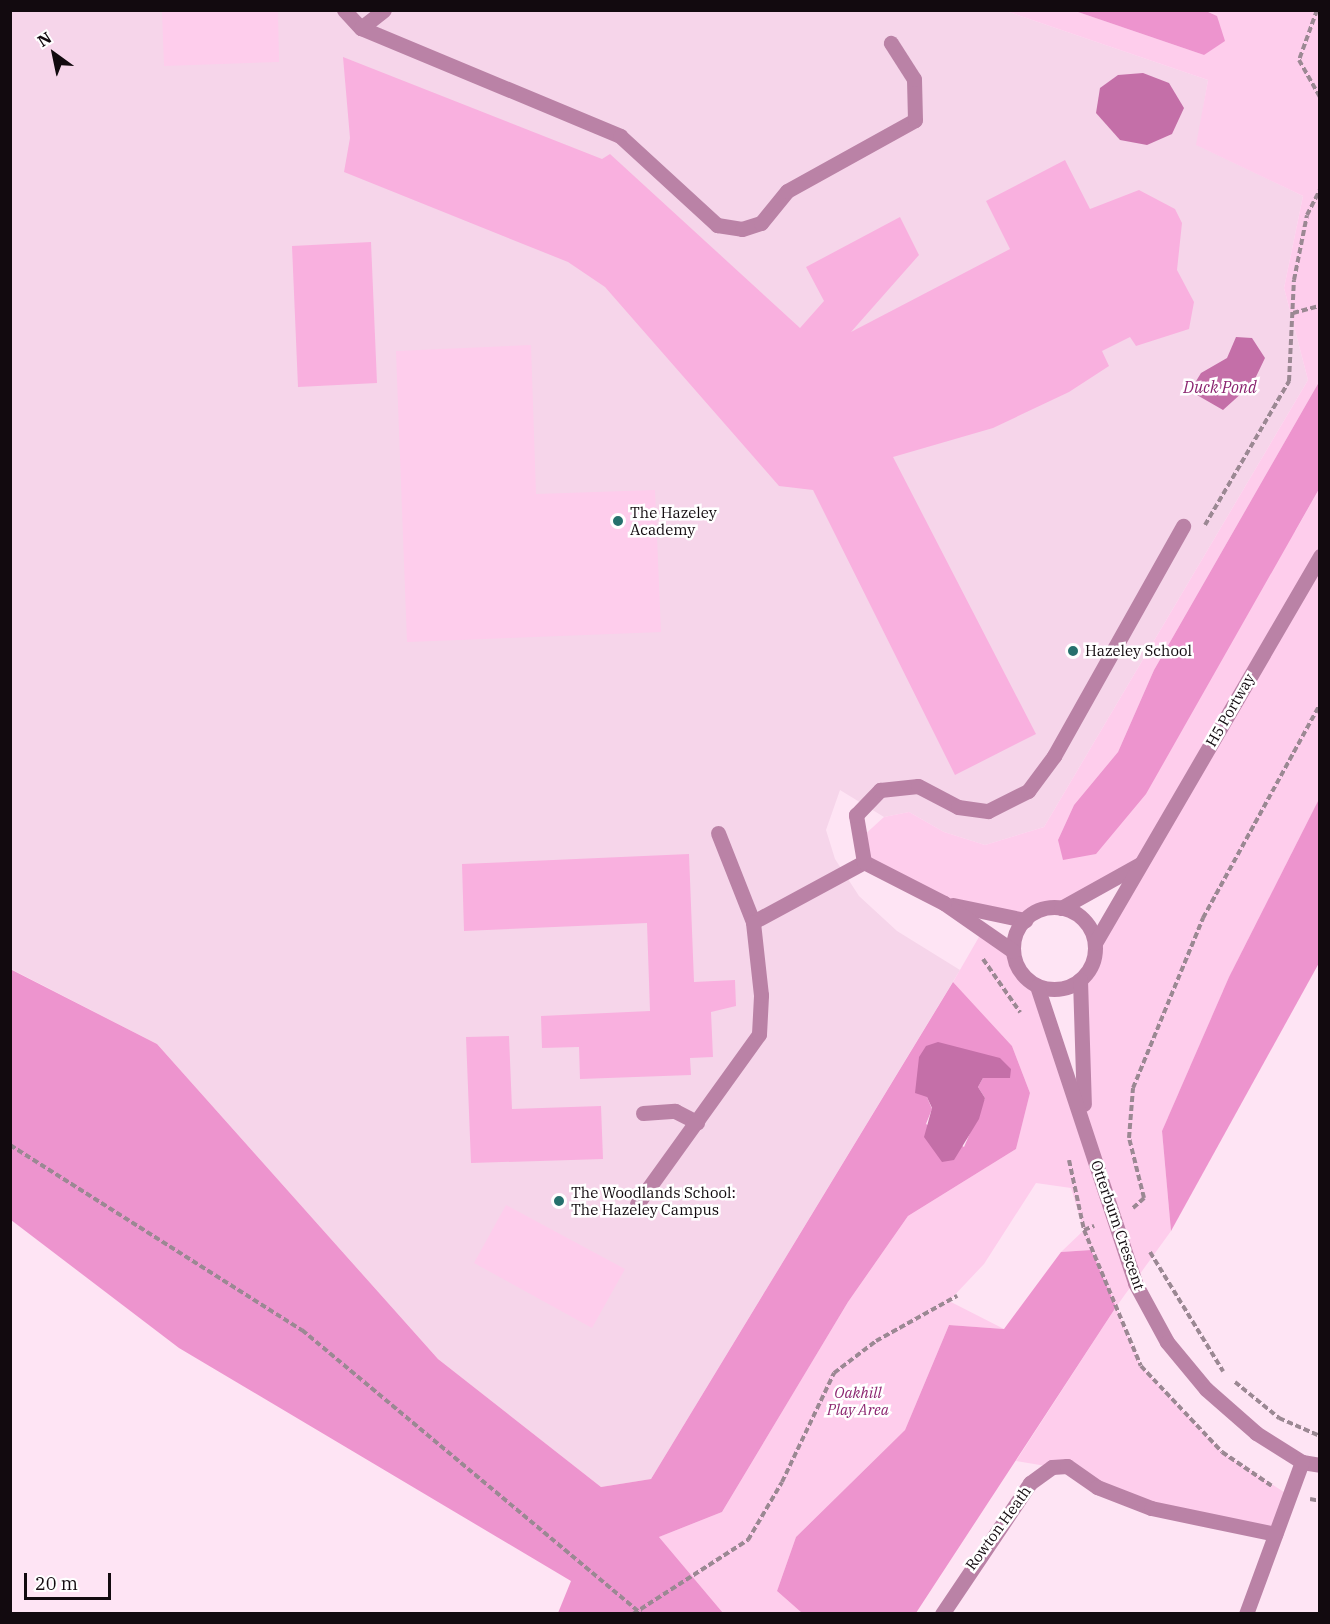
<!DOCTYPE html>
<html>
<head>
<meta charset="utf-8">
<style>
  body { margin:0 }
  #map { position:relative; width:1330px; height:1624px; overflow:hidden; background:#fee4f4; font-family:"IBM Plex Serif",serif }
  div>[style] { position:absolute }
  .built>* { inset:0; background:#f6d5ea }
  .green>* { inset:0; background:#fecdec }
  .forest>* { inset:0; background:#ed94ce }
  .water>* { inset:0; background:#c46fa8 }
  .building>* { inset:0; background:#f9b0df }
  .path>* { height:4px; margin-top:-2px; transform-origin:0; background:repeating-linear-gradient(90deg,#9b8893 0 6px,transparent 0 9px) }
  .minor>* { height:15px; margin:-7.5px; padding:0 7.5px; transform-origin:7.5px; border-radius:7.5px; background:#ba82a6 }
  .minor>.ring { margin:-7.5px; padding:0; box-sizing:content-box; background:none; border:15px solid #ba82a6; border-radius:50% }
  .dots>* { width:16px; height:16px; translate:-50% -50%; box-sizing:border-box; border:3px solid #fff; border-radius:50% }
  span { translate:-50% -50%; white-space:nowrap; text-align:center; line-height:1.15; -webkit-text-stroke:5px #fff; paint-order:stroke }
  .poi-label { font-size:15px; color:#120a0f }
  .left { translate:0 -50%; text-align:left }
  .street-label { font-size:15px; color:#120a0f }
  .park-label { font-size:15px; color:#8c2570; font-style:italic }
  .water-label { font-size:16px; color:#8b2570; font-style:italic }
  .frame { position:absolute; inset:0; border:12px solid #120a0f; pointer-events:none }
  .north { position:absolute; left:24px; top:24px; width:60px; height:60px; -webkit-text-stroke:4px #fff; paint-order:stroke; rotate:327deg; font-size:16px; font-weight:700; line-height:24px; text-align:center; color:#120a0f }
  .north::after { content:''; display:block; margin:auto; width:21px; height:27px; background:#120a0f; clip-path:polygon(50% 0,100% 100%,50% 72%,0 100%) }
  .scale { position:absolute; left:24px; top:1573px; width:87px; height:27px; box-sizing:border-box; border:3px solid #120a0f; border-top:0; padding-left:8px; font-size:18px; line-height:21px; white-space:nowrap; color:#120a0f; -webkit-text-stroke:4px #fff; paint-order:stroke }
</style>
</head>
<body>
<div id="map">
  <div class="built">
    <div style="clip-path:polygon(10px 11px,1006px 11px,1208px 80px,1197px 145px,1303px 196px,1284px 288px,1308px 380px,1044px 827px,985px 845px,944px 832px,909px 812px,884px 817px,840px 790px,826px 830px,835px 859px,859px 896px,897px 931px,960px 970px,651px 1479px,601px 1487px,438px 1359px,157px 1044px,11px 969px)"></div>
  </div>
  <div class="green">
    <div style="clip-path:polygon(162px 11px,278px 11px,279px 62px,164px 66px)"></div>
    <div style="clip-path:polygon(1006px 11px,1075px 11px,1204px 55px,1217px 16px,1206px 11px,1319px 11px,1319px 382px,1154px 670px,1118px 752px,1074px 805px,1058px 840px,1296px 530px,1319px 489px,1319px 799px,1229px 977px,1162px 1131px,1171px 1231px,1116px 1307px,1141px 1366px,1222px 1452px,1290px 1496px,1275px 1534px,1151px 1508px,1052px 1467px,1016px 1461px,1116px 1307px,1091px 1250px,1061px 1252px,1084px 1230px,1071px 1188px,1036px 1183px,984px 1264px,949px 1301px,1004px 1329px,949px 1325px,905px 1430px,796px 1537px,777px 1591px,802px 1613px,723px 1613px,659px 1537px,722px 1512px,848px 1302px,908px 1216px,1016px 1149px,1030px 1093px,1012px 1046px,953px 982px,983px 930px,1013px 951px,1020px 972px,1037px 986px,1083px 1116px,1080px 980px,1139px 865px,1061px 908px,1042px 909px,1025px 920px,944px 903px,864px 862px,862px 837px,884px 817px,909px 812px,944px 832px,985px 845px,1044px 827px,1308px 380px,1284px 288px,1303px 196px,1196px 145px,1208px 80px)"></div>
    <div style="clip-path:polygon(531px 345px,536px 494px,655px 490px,661px 632px,407px 642px,396px 351px)"></div>
    <div style="clip-path:polygon(506px 1205px,625px 1269px,592px 1328px,474px 1263px)"></div>
  </div>
  <div class="forest">
    <div style="clip-path:polygon(1075px 11px,1206px 11px,1217px 16px,1225px 41px,1204px 55px)"></div>
    <div style="clip-path:polygon(1319px 382px,1319px 489px,1146px 794px,1096px 854px,1063px 860px,1058px 840px,1074px 805px,1118px 752px,1154px 670px)"></div>
    <div style="clip-path:polygon(1319px 799px,1319px 963px,1171px 1231px,1162px 1131px,1229px 977px)"></div>
    <div style="clip-path:polygon(evenodd,10px 969px,157px 1044px,438px 1359px,601px 1487px,651px 1479px,953px 982px,1012px 1046px,1030px 1093px,1016px 1149px,908px 1216px,848px 1302px,722px 1512px,659px 1537px,723px 1613px,558px 1613px,571px 1581px,179px 1348px,11px 1220px,10px 969px,999px 1058px,999px 1078px,983px 1078px,978px 1087px,985px 1098px,964px 1147px,926px 1124px,932px 1109px,927px 1097px,999px 1058px)"></div>
    <div style="clip-path:polygon(1091px 1250px,1116px 1307px,916px 1613px,802px 1613px,777px 1591px,796px 1537px,905px 1430px,949px 1325px,1004px 1329px,1061px 1252px)"></div>
  </div>
  <div class="water">
    <div style="clip-path:polygon(1143px 73px,1169px 83px,1184px 108px,1172px 134px,1147px 145px,1120px 140px,1096px 113px,1100px 88px,1118px 75px)"></div>
    <div style="clip-path:polygon(1236px 337px,1252px 338px,1265px 358px,1253px 383px,1223px 410px,1190px 391px,1201px 373px,1227px 358px)"></div>
    <div style="clip-path:polygon(938px 1042px,1000px 1058px,1011px 1069px,1010px 1078px,983px 1078px,978px 1087px,985px 1098px,979px 1119px,954px 1160px,942px 1162px,924px 1137px,932px 1108px,927px 1097px,915px 1093px,919px 1057px,926px 1046px)"></div>
  </div>
  <div class="building">
    <div style="clip-path:polygon(343px 57px,602px 159px,610px 154px,800px 328px,824px 301px,806px 267px,900px 217px,919px 255px,851px 332px,1010px 249px,986px 201px,1065px 160px,1090px 209px,1139px 190px,1175px 209px,1182px 223px,1177px 270px,1194px 302px,1189px 329px,1136px 346px,1130px 337px,1102px 351px,1109px 366px,1069px 392px,993px 428px,893px 457px,1036px 734px,955px 775px,813px 490px,779px 486px,605px 287px,568px 262px,344px 172px,350px 138px)"></div>
    <div style="clip-path:polygon(371px 242px,377px 383px,298px 387px,292px 246px)"></div>
    <div style="clip-path:polygon(689px 854px,694px 982px,735px 980px,736px 1006px,711px 1012px,713px 1057px,690px 1058px,691px 1075px,580px 1079px,579px 1047px,542px 1048px,541px 1016px,650px 1011px,647px 923px,464px 931px,462px 864px)"></div>
    <div style="clip-path:polygon(509px 1036px,512px 1109px,601px 1106px,603px 1159px,471px 1163px,466px 1037px)"></div>
  </div>
  <div class="path">
    <div style="left:1317px;top:10px;width:53px;rotate:109.8deg"></div>
    <div style="left:1299px;top:60px;width:43px;rotate:60.4deg"></div>
    <div style="left:1293px;top:313px;width:28px;rotate:-15deg"></div>
    <div style="left:1205px;top:525px;width:167px;rotate:-59.7deg"></div>
    <div style="left:1289px;top:381px;width:101px;rotate:-87.2deg"></div>
    <div style="left:1294px;top:280px;width:66px;rotate:-78.7deg"></div>
    <div style="left:1307px;top:215px;width:28px;rotate:-63deg"></div>
    <div style="left:983px;top:959px;width:65px;rotate:55.1deg"></div>
    <div style="left:10px;top:1145px;width:346px;rotate:32.4deg"></div>
    <div style="left:302px;top:1330px;width:443px;rotate:39.9deg"></div>
    <div style="left:1069px;top:1160px;width:72px;rotate:77.9deg"></div>
    <div style="left:1084px;top:1230px;width:11px;rotate:-22deg"></div>
    <div style="left:1133px;top:1208px;width:15px;rotate:-42deg"></div>
    <div style="left:1144px;top:1198px;width:62px;rotate:-104deg"></div>
    <div style="left:1129px;top:1138px;width:50px;rotate:-85.4deg"></div>
    <div style="left:1133px;top:1088px;width:184px;rotate:-67.6deg"></div>
    <div style="left:1203px;top:918px;width:244px;rotate:-61.3deg"></div>
    <div style="left:1084px;top:1230px;width:147px;rotate:67.3deg"></div>
    <div style="left:1141px;top:1366px;width:118px;rotate:46.7deg"></div>
    <div style="left:1222px;top:1452px;width:60px;rotate:34.2deg"></div>
    <div style="left:1150px;top:1252px;width:140px;rotate:58.5deg"></div>
    <div style="left:1235px;top:1382px;width:57px;rotate:39.3deg"></div>
    <div style="left:1279px;top:1418px;width:45px;rotate:23.7deg"></div>
    <div style="left:1310px;top:1499px;width:10px;rotate:11deg"></div>
    <div style="left:633px;top:1614px;width:137px;rotate:-32.8deg"></div>
    <div style="left:748px;top:1540px;width:67px;rotate:-59.6deg"></div>
    <div style="left:782px;top:1482px;width:121px;rotate:-64.5deg"></div>
    <div style="left:834px;top:1373px;width:53px;rotate:-37.3deg"></div>
    <div style="left:876px;top:1341px;width:93px;rotate:-29.1deg"></div>
  </div>
  <div class="minor">
    <div style="left:344px;top:10px;width:25px;rotate:47deg"></div>
    <div style="left:361px;top:28px;width:281px;rotate:22.6deg"></div>
    <div style="left:620px;top:136px;width:132px;rotate:42.5deg"></div>
    <div style="left:717px;top:225px;width:25px;rotate:9deg"></div>
    <div style="left:742px;top:229px;width:20px;rotate:-18deg"></div>
    <div style="left:761px;top:223px;width:41px;rotate:-50.9deg"></div>
    <div style="left:787px;top:191px;width:146px;rotate:-29deg"></div>
    <div style="left:915px;top:120px;width:41px;rotate:-91.4deg"></div>
    <div style="left:914px;top:79px;width:43px;rotate:-122.6deg"></div>
    <div style="left:361px;top:28px;width:29px;rotate:-38deg"></div>
    <div style="left:718px;top:833px;width:96px;rotate:68.5deg"></div>
    <div style="left:753px;top:922px;width:126px;rotate:-28.4deg"></div>
    <div style="left:953px;top:905px;width:74px;rotate:11.8deg"></div>
    <div class="ring" style="left:1013px;top:907px;width:67px;height:67px"></div>
    <div style="left:1061px;top:908px;width:90px;rotate:-29.1deg"></div>
    <div style="left:1095px;top:943px;width:448px;rotate:-59.8deg"></div>
    <div style="left:1013px;top:951px;width:84px;rotate:-145.2deg"></div>
    <div style="left:944px;top:903px;width:90px;rotate:-152.9deg"></div>
    <div style="left:864px;top:862px;width:48px;rotate:-99.7deg"></div>
    <div style="left:856px;top:815px;width:35px;rotate:-46deg"></div>
    <div style="left:880px;top:790px;width:38px;rotate:-6deg"></div>
    <div style="left:918px;top:786px;width:45px;rotate:27.7deg"></div>
    <div style="left:958px;top:807px;width:30px;rotate:8deg"></div>
    <div style="left:988px;top:811px;width:45px;rotate:-26.6deg"></div>
    <div style="left:1028px;top:791px;width:44px;rotate:-53.4deg"></div>
    <div style="left:1054px;top:756px;width:264px;rotate:-60.7deg"></div>
    <div style="left:1080px;top:980px;width:124px;rotate:88.2deg"></div>
    <div style="left:1037px;top:986px;width:313px;rotate:71.7deg"></div>
    <div style="left:1135px;top:1283px;width:67px;rotate:61.5deg"></div>
    <div style="left:1167px;top:1342px;width:61px;rotate:50.3deg"></div>
    <div style="left:1206px;top:1389px;width:67px;rotate:41.3deg"></div>
    <div style="left:1256px;top:1433px;width:54px;rotate:32.2deg"></div>
    <div style="left:1302px;top:1462px;width:18px;rotate:9deg"></div>
    <div style="left:643px;top:1113px;width:32px;rotate:-4deg"></div>
    <div style="left:675px;top:1111px;width:25px;rotate:27deg"></div>
    <div style="left:637px;top:1204px;width:209px;rotate:-54.3deg"></div>
    <div style="left:759px;top:1034px;width:39px;rotate:-87deg"></div>
    <div style="left:761px;top:995px;width:73px;rotate:-96.3deg"></div>
    <div style="left:942px;top:1614px;width:158px;rotate:-56.1deg"></div>
    <div style="left:1030px;top:1483px;width:27px;rotate:-36deg"></div>
    <div style="left:1052px;top:1467px;width:15px;rotate:-4deg"></div>
    <div style="left:1067px;top:1466px;width:37px;rotate:35deg"></div>
    <div style="left:1097px;top:1487px;width:58px;rotate:21.3deg"></div>
    <div style="left:1151px;top:1508px;width:127px;rotate:11.8deg"></div>
    <div style="left:1246px;top:1614px;width:162px;rotate:-69.8deg"></div>
  </div>
  <div class="dots">
    <div style="left:618px;top:521px;background:#26706d"></div>
    <div style="left:1073px;top:651px;background:#26706d"></div>
    <div style="left:559px;top:1201px;background:#26706d"></div>
  </div>
  <div class="poi-label">
    <span class="left" style="left:630px;top:521px">The Hazeley<br>Academy</span>
    <span class="left" style="left:1085px;top:651px">Hazeley School</span>
    <span class="left" style="left:571px;top:1201px">The Woodlands School:<br>The Hazeley Campus</span>
  </div>
  <div class="street-label">
    <span style="left:1230px;top:710px;rotate:-60deg">H5 Portway</span>
    <span style="left:1118px;top:1225px;rotate:71deg">Otterburn Crescent</span>
    <span style="left:998px;top:1528px;rotate:-54deg">Rowton Heath</span>
  </div>
  <div class="park-label">
    <span style="left:858px;top:1401px">Oakhill<br>Play Area</span>
  </div>
  <div class="water-label">
    <span style="left:1220px;top:387px">Duck Pond</span>
  </div>
  <div class="frame"></div>
  <div class="north">N</div>
  <div class="scale">20 m</div>
</div>
</body>
</html>
